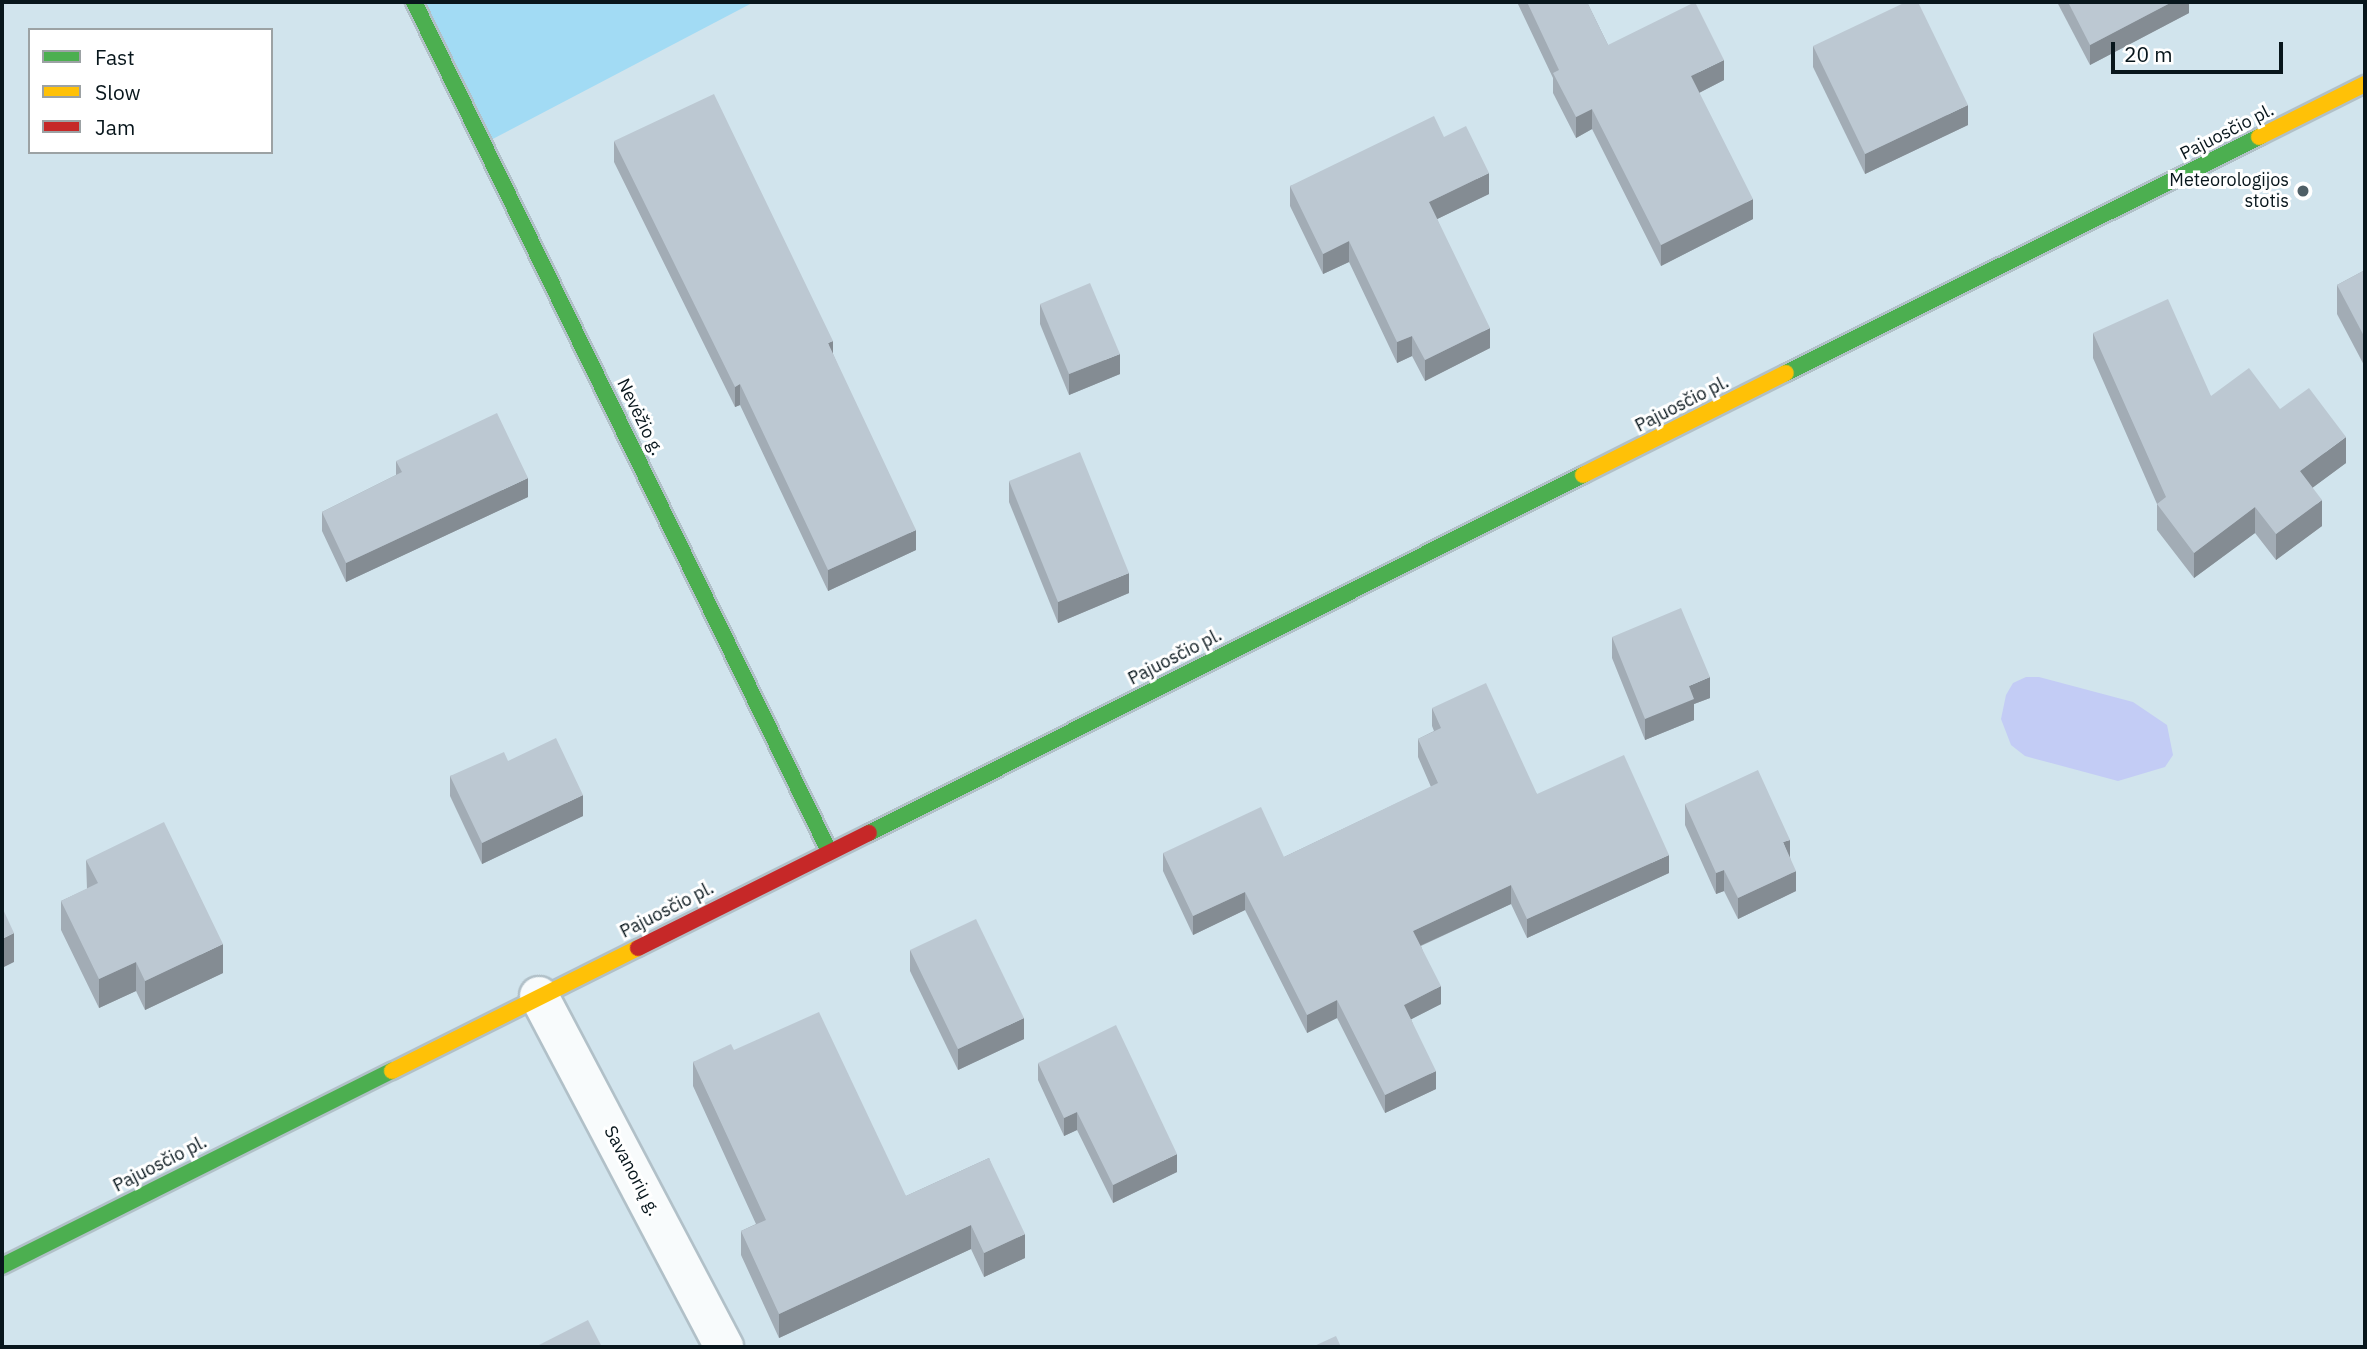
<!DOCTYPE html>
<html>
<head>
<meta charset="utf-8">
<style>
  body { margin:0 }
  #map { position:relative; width:2367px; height:1349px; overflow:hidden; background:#d1e4ed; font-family:"IBM Plex Sans",sans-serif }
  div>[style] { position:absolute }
  .green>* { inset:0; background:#a2dbf4 }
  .water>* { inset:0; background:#c3ccf5 }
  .roads { filter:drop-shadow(2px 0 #b1c0c8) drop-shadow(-2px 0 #b1c0c8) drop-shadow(0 2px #b1c0c8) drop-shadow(0 -2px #b1c0c8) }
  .street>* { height:38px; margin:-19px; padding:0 19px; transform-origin:19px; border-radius:19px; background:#f8fbfc }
  .fast>* { height:16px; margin:-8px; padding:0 8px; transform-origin:8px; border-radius:8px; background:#4caf50 }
  .slow>* { height:16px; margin:-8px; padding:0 8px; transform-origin:8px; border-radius:8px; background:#ffc107 }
  .jam>* { height:16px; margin:-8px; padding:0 8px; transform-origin:8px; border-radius:8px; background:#c62828 }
  .wall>* { inset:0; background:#a2acb5 }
  .shaded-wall>* { inset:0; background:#848c93 }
  .building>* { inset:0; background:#bcc8d2 }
  .dots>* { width:19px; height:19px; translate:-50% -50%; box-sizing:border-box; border:4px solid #fff; border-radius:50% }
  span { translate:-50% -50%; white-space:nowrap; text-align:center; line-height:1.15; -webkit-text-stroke:6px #fff; paint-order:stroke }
  .street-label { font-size:18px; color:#08161c }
  .poi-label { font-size:18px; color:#08161c }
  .right { translate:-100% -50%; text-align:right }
  .frame { position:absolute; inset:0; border:4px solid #08161c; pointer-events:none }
  .legend { position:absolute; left:28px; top:28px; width:245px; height:126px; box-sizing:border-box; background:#fff; border:2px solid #9ca2a4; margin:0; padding:9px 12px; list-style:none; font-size:21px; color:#08161c }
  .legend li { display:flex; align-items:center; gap:14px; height:35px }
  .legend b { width:35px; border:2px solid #9ca2a4 }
  .scale { position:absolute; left:2111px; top:42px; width:172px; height:32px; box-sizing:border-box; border:4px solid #08161c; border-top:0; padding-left:9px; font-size:21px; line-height:24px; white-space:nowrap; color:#08161c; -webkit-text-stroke:5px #fff; paint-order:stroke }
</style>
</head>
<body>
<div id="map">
  <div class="green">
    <div style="clip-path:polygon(414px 2px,754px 2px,485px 143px)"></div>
  </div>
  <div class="water">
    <div style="clip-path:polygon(2026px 677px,2039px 677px,2133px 702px,2167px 725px,2173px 755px,2165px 767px,2118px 781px,2025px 756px,2011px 745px,2001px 719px,2006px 695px,2013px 683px)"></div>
  </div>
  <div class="roads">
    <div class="street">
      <div style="left:539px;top:996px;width:397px;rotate:62.2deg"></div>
    </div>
    <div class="fast">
      <div style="left:414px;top:2px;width:945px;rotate:63.95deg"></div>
      <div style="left:1786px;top:373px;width:529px;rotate:-26.52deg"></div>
      <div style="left:869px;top:833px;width:799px;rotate:-26.63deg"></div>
      <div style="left:2px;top:1266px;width:436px;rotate:-26.6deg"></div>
    </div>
    <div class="slow">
      <div style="left:2259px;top:137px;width:119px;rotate:-26.6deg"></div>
      <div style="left:1583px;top:475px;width:227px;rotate:-26.7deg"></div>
      <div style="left:392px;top:1071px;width:275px;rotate:-26.6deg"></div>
    </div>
    <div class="jam">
      <div style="left:638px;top:948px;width:258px;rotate:-26.5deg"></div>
    </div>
  </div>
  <div class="wall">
    <div style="clip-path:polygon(1517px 2px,1587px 2px,1608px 45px,1724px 80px,1699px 93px,1753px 219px,1661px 266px,1592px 129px,1576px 138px,1553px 93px,1553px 78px)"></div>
    <div style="clip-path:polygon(2057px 2px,2189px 2px,2189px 13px,2090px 65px)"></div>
    <div style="clip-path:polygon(1813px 46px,1968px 125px,1865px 174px,1813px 67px)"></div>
    <div style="clip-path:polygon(1444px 137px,1489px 194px,1437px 219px,1490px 348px,1425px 381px,1412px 356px,1397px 363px,1349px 262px,1323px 274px,1290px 206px,1290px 186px)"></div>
    <div style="clip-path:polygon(614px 141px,833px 354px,916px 550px,828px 591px,740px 405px,735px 407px,614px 162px)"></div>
    <div style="clip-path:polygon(2365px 270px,2365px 367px,2337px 314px,2337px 285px)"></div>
    <div style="clip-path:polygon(1040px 304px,1120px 374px,1069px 395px,1040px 324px)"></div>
    <div style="clip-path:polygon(2093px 333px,2211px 396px,2346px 463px,2312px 488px,2322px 526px,2276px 560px,2255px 533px,2194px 578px,2157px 530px,2157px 504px,2093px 358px)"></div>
    <div style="clip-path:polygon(396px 461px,528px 497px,346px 582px,322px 531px,322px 512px,396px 475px)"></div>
    <div style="clip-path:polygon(1009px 481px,1129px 593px,1058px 623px,1009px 502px)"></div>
    <div style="clip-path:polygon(1612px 637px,1710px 698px,1694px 704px,1694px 720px,1645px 740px,1612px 658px)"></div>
    <div style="clip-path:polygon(1432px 708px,1537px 794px,1669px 873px,1527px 938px,1511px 904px,1421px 946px,1441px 1004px,1411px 1019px,1436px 1089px,1385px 1113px,1337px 1018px,1307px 1033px,1245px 910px,1193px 935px,1163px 871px,1163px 853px,1284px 857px,1431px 787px,1418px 757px,1418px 739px,1434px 731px,1432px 726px)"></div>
    <div style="clip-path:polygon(508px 761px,583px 816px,482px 864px,450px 796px,450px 776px)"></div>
    <div style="clip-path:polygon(1685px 804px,1790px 857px,1796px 891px,1738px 919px,1724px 891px,1716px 894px,1685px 825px)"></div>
    <div style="clip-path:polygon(86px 860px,223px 973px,145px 1010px,136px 991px,99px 1008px,61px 930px,61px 901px,87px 889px)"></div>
    <div style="clip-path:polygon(910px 950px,1024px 1039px,958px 1070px,910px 971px)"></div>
    <div style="clip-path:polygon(734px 1050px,906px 1196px,989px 1158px,1025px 1258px,984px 1277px,971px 1249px,779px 1338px,741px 1255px,741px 1231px,756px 1224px,693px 1086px,693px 1062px)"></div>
    <div style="clip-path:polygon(1038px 1063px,1177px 1172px,1113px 1203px,1077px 1130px,1064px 1136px,1038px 1080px)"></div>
  </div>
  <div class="shaded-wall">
    <div style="clip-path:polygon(2172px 2px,2189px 2px,2189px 13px,2090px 65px,2090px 45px)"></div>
    <div style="clip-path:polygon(1724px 60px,1724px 80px,1691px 97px,1691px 76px)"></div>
    <div style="clip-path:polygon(1968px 105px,1968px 125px,1865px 174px,1865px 154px)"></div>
    <div style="clip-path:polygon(1592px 109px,1592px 129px,1576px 138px,1576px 117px)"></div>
    <div style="clip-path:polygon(1489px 173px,1489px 194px,1429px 223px,1429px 202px)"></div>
    <div style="clip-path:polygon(1753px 199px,1753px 219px,1661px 266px,1661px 245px)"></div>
    <div style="clip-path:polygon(1349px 241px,1349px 262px,1323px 274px,1323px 254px)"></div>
    <div style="clip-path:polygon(1490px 328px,1490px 348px,1425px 381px,1425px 360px)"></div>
    <div style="clip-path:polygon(1412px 336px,1412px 356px,1397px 363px,1397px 342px)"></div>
    <div style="clip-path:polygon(833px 341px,833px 361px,828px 343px)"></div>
    <div style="clip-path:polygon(1120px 354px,1120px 374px,1069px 395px,1069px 374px)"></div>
    <div style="clip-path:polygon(740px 384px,740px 405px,735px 407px,735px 387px)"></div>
    <div style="clip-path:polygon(2346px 437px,2346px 463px,2300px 497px,2300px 471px)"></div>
    <div style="clip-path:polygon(528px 478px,528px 497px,346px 582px,346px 563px)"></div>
    <div style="clip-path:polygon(2322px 500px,2322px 526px,2276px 560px,2276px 534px)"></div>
    <div style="clip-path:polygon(2255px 507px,2255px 533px,2194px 578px,2194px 553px)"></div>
    <div style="clip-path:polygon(916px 530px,916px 550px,828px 591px,828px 570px)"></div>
    <div style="clip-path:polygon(1129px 573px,1129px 593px,1058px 623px,1058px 602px)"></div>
    <div style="clip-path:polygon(1710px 677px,1710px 698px,1694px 704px,1694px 720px,1645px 740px,1645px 719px,1689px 686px)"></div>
    <div style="clip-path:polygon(583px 795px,583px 816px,482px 864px,482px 843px)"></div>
    <div style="clip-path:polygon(1790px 840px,1790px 860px,1783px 842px)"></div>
    <div style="clip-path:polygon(1669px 855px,1669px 873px,1527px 938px,1527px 919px)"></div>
    <div style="clip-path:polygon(1724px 870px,1724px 891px,1716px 894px,1716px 873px)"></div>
    <div style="clip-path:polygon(1796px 871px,1796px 891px,1738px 919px,1738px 898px)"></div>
    <div style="clip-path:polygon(1511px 885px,1511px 904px,1413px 949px,1413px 931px)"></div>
    <div style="clip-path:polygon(1245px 892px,1245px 910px,1193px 935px,1193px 916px)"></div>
    <div style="clip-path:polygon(14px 933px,14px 962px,2px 968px,2px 939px)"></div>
    <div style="clip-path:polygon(223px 944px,223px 973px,145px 1010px,145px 981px)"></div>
    <div style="clip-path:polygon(136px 962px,136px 991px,99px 1008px,99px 979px)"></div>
    <div style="clip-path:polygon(1441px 986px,1441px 1004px,1404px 1023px,1404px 1005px)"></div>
    <div style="clip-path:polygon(1337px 1000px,1337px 1018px,1307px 1033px,1307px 1015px)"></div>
    <div style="clip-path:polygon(1024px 1018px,1024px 1039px,958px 1070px,958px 1049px)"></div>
    <div style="clip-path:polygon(1436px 1071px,1436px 1089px,1385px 1113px,1385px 1095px)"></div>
    <div style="clip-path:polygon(1077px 1112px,1077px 1130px,1064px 1136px,1064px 1118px)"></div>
    <div style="clip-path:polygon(1177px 1154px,1177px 1172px,1113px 1203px,1113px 1185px)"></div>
    <div style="clip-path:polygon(971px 1225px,971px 1249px,779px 1338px,779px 1314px)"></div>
    <div style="clip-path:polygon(1025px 1234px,1025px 1258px,984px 1277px,984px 1253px)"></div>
  </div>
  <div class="building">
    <div style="clip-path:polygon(1527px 2px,1587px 2px,1608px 45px,1695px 2px,1724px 60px,1691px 76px,1753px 199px,1661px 245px,1592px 109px,1576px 117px,1553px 73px,1559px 70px)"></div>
    <div style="clip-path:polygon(1906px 2px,1918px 2px,1968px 105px,1865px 154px,1813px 46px)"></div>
    <div style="clip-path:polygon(2068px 2px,2172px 2px,2090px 45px)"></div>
    <div style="clip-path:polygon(714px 94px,833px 341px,828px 343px,916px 530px,828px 570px,740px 384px,735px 387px,614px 141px)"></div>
    <div style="clip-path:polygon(1434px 116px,1444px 137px,1466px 126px,1489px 173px,1429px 202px,1490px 328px,1425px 360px,1412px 336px,1397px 342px,1349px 241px,1323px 254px,1290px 186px)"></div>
    <div style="clip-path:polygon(2365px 270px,2365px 338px,2337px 285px)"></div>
    <div style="clip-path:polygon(1090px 283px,1120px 354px,1069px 374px,1040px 304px)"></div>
    <div style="clip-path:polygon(2168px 299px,2211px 396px,2249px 368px,2280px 409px,2309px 388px,2346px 437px,2300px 471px,2322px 500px,2276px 534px,2255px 507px,2194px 553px,2157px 504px,2166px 497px,2093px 333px)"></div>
    <div style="clip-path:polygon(497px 413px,528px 478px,346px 563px,322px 512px,402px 472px,396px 461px)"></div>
    <div style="clip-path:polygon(1080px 452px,1129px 573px,1058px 602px,1009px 481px)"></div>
    <div style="clip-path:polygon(1681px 608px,1710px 677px,1689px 686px,1694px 699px,1645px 719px,1612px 637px)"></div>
    <div style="clip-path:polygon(1486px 683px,1537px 794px,1624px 755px,1669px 855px,1527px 919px,1511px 885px,1413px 931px,1441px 986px,1404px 1005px,1436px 1071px,1385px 1095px,1337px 1000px,1307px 1015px,1245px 892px,1193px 916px,1163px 853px,1261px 807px,1284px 857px,1438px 783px,1418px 739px,1441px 728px,1432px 708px)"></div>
    <div style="clip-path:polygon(556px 738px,583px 795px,482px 843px,450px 776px,504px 752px,508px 761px)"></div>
    <div style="clip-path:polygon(1758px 770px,1790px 840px,1783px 842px,1796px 871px,1738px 898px,1724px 870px,1716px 873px,1685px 804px)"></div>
    <div style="clip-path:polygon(164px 822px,223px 944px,145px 981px,136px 962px,99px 979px,61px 901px,98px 883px,86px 860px)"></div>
    <div style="clip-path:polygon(2px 907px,14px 933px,2px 939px)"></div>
    <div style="clip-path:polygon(976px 919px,1024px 1018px,958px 1049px,910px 950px)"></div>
    <div style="clip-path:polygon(819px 1012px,906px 1196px,989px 1158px,1025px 1234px,984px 1253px,971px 1225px,779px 1314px,741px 1231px,766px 1220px,693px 1062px,731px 1044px,734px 1050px)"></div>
    <div style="clip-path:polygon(1116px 1025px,1177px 1154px,1113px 1185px,1077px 1112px,1064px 1118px,1038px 1063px)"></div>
    <div style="clip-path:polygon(588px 1320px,602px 1347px,535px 1347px)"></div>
    <div style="clip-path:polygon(1336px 1336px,1341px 1347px,1312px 1347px)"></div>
  </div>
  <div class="dots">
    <div style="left:2303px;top:191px;background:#4e5e65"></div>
  </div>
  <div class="street-label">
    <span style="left:2227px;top:132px;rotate:-27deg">Pajuosčio pl.</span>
    <span style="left:1682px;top:404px;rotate:-27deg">Pajuosčio pl.</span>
    <span style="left:640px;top:417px;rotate:64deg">Nevėžio g.</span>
    <span style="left:1175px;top:657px;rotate:-27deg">Pajuosčio pl.</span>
    <span style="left:667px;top:910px;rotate:-27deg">Pajuosčio pl.</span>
    <span style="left:160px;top:1164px;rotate:-27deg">Pajuosčio pl.</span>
    <span style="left:632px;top:1171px;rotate:62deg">Savanorių g.</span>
  </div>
  <div class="poi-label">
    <span class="right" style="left:2289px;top:191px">Meteorologijos<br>stotis</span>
  </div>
  <div class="frame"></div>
  <ul class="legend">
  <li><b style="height:9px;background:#4caf50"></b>Fast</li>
  <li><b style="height:9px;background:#ffc107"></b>Slow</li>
  <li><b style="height:9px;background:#c62828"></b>Jam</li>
  </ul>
  <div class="scale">20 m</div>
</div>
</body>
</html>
